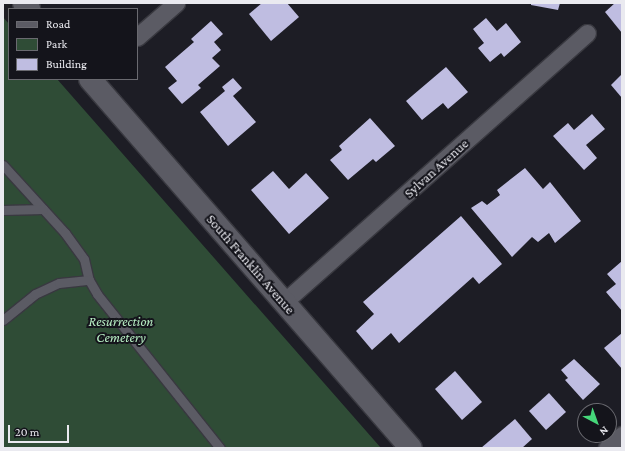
<!DOCTYPE html>
<html>
<head>
<meta charset="utf-8">
<style>
  body { margin:0 }
  #map { position:relative; width:625px; height:451px; overflow:hidden; background:#1d1d25; font-family:"Crimson Pro",serif }
  div>[style] { position:absolute }
  .green>* { inset:0; background:#2f4c36 }
  .building>* { inset:0; background:#bfbde1 }
  .roads { filter:drop-shadow(1px 0 #393940) drop-shadow(-1px 0 #393940) drop-shadow(0 1px #393940) drop-shadow(0 -1px #393940) }
  .service>* { height:9px; margin:-4.5px; padding:0 4.5px; transform-origin:4.5px; border-radius:4.5px; background:#5b5b64 }
  .minor>* { height:17px; margin:-8.5px; padding:0 8.5px; transform-origin:8.5px; border-radius:8.5px; background:#5b5b64 }
  .tertiary>* { height:22px; margin:-11px; padding:0 11px; transform-origin:11px; border-radius:11px; background:#5b5b64 }
  span { translate:-50% -50%; white-space:nowrap; text-align:center; line-height:1.15; -webkit-text-stroke:4px #14141b; paint-order:stroke }
  .street-label { font-size:14px; color:#eaeaf0 }
  .park-label { font-size:14px; color:#b7eec3; font-style:italic }
  .frame { position:absolute; inset:0; border:4px solid #eaeaf0; pointer-events:none }
  .legend { position:absolute; left:8px; top:8px; width:130px; height:72px; box-sizing:border-box; background:#14141b; border:1px solid #6a6a70; margin:0; padding:5px 7px; list-style:none; font-size:12px; color:#eaeaf0 }
  .legend li { display:flex; align-items:center; gap:8px; height:20px }
  .legend b { width:20px; border:1px solid #6a6a70 }
  .north { position:absolute; left:577px; top:403px; width:40px; height:40px; box-sizing:border-box; background:#14141b; border:1px solid #6a6a70; border-radius:50%; rotate:139deg; font-size:11px; font-weight:700; line-height:16px; text-align:center; color:#eaeaf0 }
  .north::after { content:''; display:block; margin:auto; width:14px; height:18px; background:#46d77a; clip-path:polygon(50% 0,100% 100%,50% 72%,0 100%) }
  .scale { position:absolute; left:8px; top:425px; width:61px; height:18px; box-sizing:border-box; border:2px solid #eaeaf0; border-top:0; padding-left:5px; font-size:12px; line-height:14px; white-space:nowrap; color:#eaeaf0; -webkit-text-stroke:3px #14141b; paint-order:stroke }
</style>
</head>
<body>
<div id="map">
  <div class="green">
    <div style="clip-path:polygon(3px 17px,9px 24px,9px 79px,57px 79px,381px 448px,3px 448px)"></div>
  </div>
  <div class="building">
    <div style="clip-path:polygon(262px 3px,287px 3px,299px 17px,271px 41px,249px 14px)"></div>
    <div style="clip-path:polygon(531px 3px,560px 3px,558px 10px,531px 5px)"></div>
    <div style="clip-path:polygon(615px 3px,622px 3px,622px 33px,605px 12px)"></div>
    <div style="clip-path:polygon(486px 18px,497px 31px,506px 23px,521px 42px,504px 57px,501px 53px,490px 62px,478px 48px,484px 43px,473px 29px)"></div>
    <div style="clip-path:polygon(211px 21px,223px 34px,214px 42px,221px 50px,212px 58px,220px 66px,198px 85px,201px 88px,182px 104px,168px 88px,177px 81px,165px 67px,194px 42px,191px 39px)"></div>
    <div style="clip-path:polygon(446px 67px,468px 92px,448px 109px,443px 103px,422px 120px,406px 101px)"></div>
    <div style="clip-path:polygon(622px 74px,622px 98px,611px 85px)"></div>
    <div style="clip-path:polygon(233px 78px,242px 88px,233px 96px,256px 122px,228px 146px,200px 112px,225px 91px,222px 87px)"></div>
    <div style="clip-path:polygon(592px 114px,605px 129px,586px 145px,597px 158px,584px 170px,553px 136px,568px 123px,574px 130px)"></div>
    <div style="clip-path:polygon(370px 118px,395px 146px,376px 162px,373px 159px,348px 180px,330px 160px,342px 150px,339px 146px)"></div>
    <div style="clip-path:polygon(525px 168px,543px 189px,550px 182px,581px 221px,555px 243px,549px 233px,538px 242px,532px 237px,512px 257px,471px 208px,482px 201px,487px 205px,500px 195px,497px 190px)"></div>
    <div style="clip-path:polygon(273px 171px,289px 189px,306px 173px,329px 198px,289px 234px,251px 190px)"></div>
    <div style="clip-path:polygon(461px 216px,502px 264px,479px 284px,473px 277px,399px 343px,391px 333px,372px 350px,356px 331px,374px 314px,363px 302px)"></div>
    <div style="clip-path:polygon(622px 261px,622px 311px,606px 292px,616px 284px,607px 274px)"></div>
    <div style="clip-path:polygon(622px 333px,622px 369px,604px 348px)"></div>
    <div style="clip-path:polygon(574px 359px,600px 384px,583px 400px,565px 380px,568px 378px,561px 370px)"></div>
    <div style="clip-path:polygon(455px 371px,482px 402px,462px 420px,435px 389px)"></div>
    <div style="clip-path:polygon(549px 393px,566px 412px,546px 430px,529px 411px)"></div>
    <div style="clip-path:polygon(515px 419px,532px 439px,522px 448px,481px 448px)"></div>
  </div>
  <div class="roads">
    <div class="service">
      <div style="left:3px;top:165px;width:92px;rotate:47.6deg"></div>
      <div style="left:65px;top:233px;width:32px;rotate:54deg"></div>
      <div style="left:84px;top:259px;width:22px;rotate:77deg"></div>
      <div style="left:89px;top:280px;width:16px;rotate:60deg"></div>
      <div style="left:97px;top:294px;width:197px;rotate:51.4deg"></div>
      <div style="left:3px;top:210px;width:40px;rotate:-1.4deg"></div>
      <div style="left:3px;top:320px;width:41px;rotate:-39.1deg"></div>
      <div style="left:35px;top:294px;width:26px;rotate:-25deg"></div>
      <div style="left:59px;top:283px;width:30px;rotate:-6deg"></div>
    </div>
    <div class="minor">
      <div style="left:137px;top:37px;width:52px;rotate:-41.1deg"></div>
      <div style="left:284px;top:302px;width:405px;rotate:-41.6deg"></div>
      <div style="left:607px;top:448px;width:20px;rotate:-41deg"></div>
    </div>
    <div class="tertiary">
      <div style="left:24px;top:3px;width:8px;rotate:50deg"></div>
      <div style="left:90px;top:79px;width:489px;rotate:49deg"></div>
    </div>
  </div>
  <div class="street-label">
    <span style="left:436px;top:168px;rotate:-42deg">Sylvan Avenue</span>
    <span style="left:251px;top:264px;rotate:49deg">South Franklin Avenue</span>
  </div>
  <div class="park-label">
    <span style="left:121px;top:329px">Resurrection<br>Cemetery</span>
  </div>
  <div class="frame"></div>
  <ul class="legend">
  <li><b style="height:5px;background:#5b5b64"></b>Road</li>
  <li><b style="height:11px;background:#2f4c36"></b>Park</li>
  <li><b style="height:11px;background:#bfbde1"></b>Building</li>
  </ul>
  <div class="north">N</div>
  <div class="scale">20 m</div>
</div>
</body>
</html>
